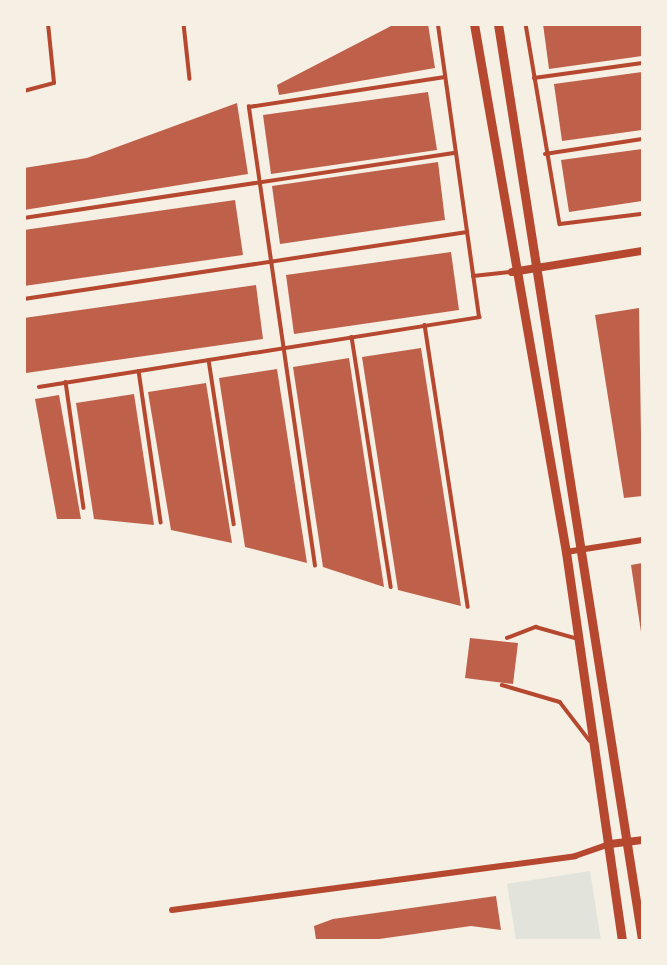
<!DOCTYPE html>
<html>
<head>
<meta charset="utf-8">
<style>
  body { margin:0 }
  #map { position:relative; width:667px; height:965px; overflow:hidden; background:#f6efe4; font-family:"Space Grotesk",sans-serif }
  div>[style] { position:absolute }
  .green>* { inset:0; background:#e2e4dc }
  .building>* { inset:0; background:#bf614a }
  .service>* { height:3.5px; margin:-1.75px; padding:0 1.75px; transform-origin:1.75px; border-radius:1.75px; background:#b5482f }
  .minor>* { height:6px; margin:-3px; padding:0 3px; transform-origin:3px; border-radius:3px; background:#b5482f }
  .tertiary>* { height:8px; margin:-4px; padding:0 4px; transform-origin:4px; border-radius:4px; background:#b5482f }
  .secondary>* { height:9px; margin:-4.5px; padding:0 4.5px; transform-origin:4.5px; border-radius:4.5px; background:#b5482f }
  span { translate:-50% -50%; white-space:nowrap; text-align:center; line-height:1.15; -webkit-text-stroke:7px #f6efe4; paint-order:stroke }
  .frame { position:absolute; inset:0; border:26px solid #f6efe4; pointer-events:none }
</style>
</head>
<body>
<div id="map">
  <div class="green">
    <div style="clip-path:polygon(590px 871px,601px 940px,516px 940px,507px 884px)"></div>
  </div>
  <div class="building">
    <div style="clip-path:polygon(395px 24px,428px 24px,435px 68px,279px 95px,277px 85px)"></div>
    <div style="clip-path:polygon(543px 24px,642px 24px,642px 56px,549px 69px)"></div>
    <div style="clip-path:polygon(642px 72px,642px 130px,562px 141px,554px 84px)"></div>
    <div style="clip-path:polygon(428px 92px,437px 150px,271px 174px,263px 115px)"></div>
    <div style="clip-path:polygon(237px 103px,248px 174px,24px 210px,24px 168px,87px 158px)"></div>
    <div style="clip-path:polygon(642px 149px,642px 201px,569px 212px,561px 160px)"></div>
    <div style="clip-path:polygon(438px 162px,445px 220px,280px 244px,272px 186px)"></div>
    <div style="clip-path:polygon(235px 200px,243px 255px,24px 286px,24px 230px)"></div>
    <div style="clip-path:polygon(451px 252px,459px 310px,294px 334px,286px 275px)"></div>
    <div style="clip-path:polygon(256px 285px,263px 339px,26px 373px,24px 318px)"></div>
    <div style="clip-path:polygon(639px 308px,642px 496px,624px 498px,595px 315px)"></div>
    <div style="clip-path:polygon(421px 348px,461px 606px,398px 590px,362px 357px)"></div>
    <div style="clip-path:polygon(349px 358px,384px 587px,323px 567px,293px 367px)"></div>
    <div style="clip-path:polygon(277px 369px,307px 563px,245px 547px,219px 378px)"></div>
    <div style="clip-path:polygon(206px 383px,232px 543px,171px 530px,148px 392px)"></div>
    <div style="clip-path:polygon(134px 394px,154px 525px,94px 519px,76px 403px)"></div>
    <div style="clip-path:polygon(59px 395px,81px 519px,57px 519px,35px 399px)"></div>
    <div style="clip-path:polygon(642px 563px,642px 631px,641px 632px,631px 565px)"></div>
    <div style="clip-path:polygon(470px 638px,518px 643px,513px 684px,465px 678px)"></div>
    <div style="clip-path:polygon(496px 896px,501px 930px,471px 926px,372px 940px,316px 940px,314px 926px,333px 919px)"></div>
  </div>
  <div class="service">
    <div style="left:184px;top:24px;width:55px;rotate:83.8deg"></div>
    <div style="left:526px;top:24px;width:203px;rotate:80.4deg"></div>
    <div style="left:560px;top:224px;width:83px;rotate:-7deg"></div>
    <div style="left:534px;top:78px;width:109px;rotate:-7.9deg"></div>
    <div style="left:24px;top:91px;width:31px;rotate:-15deg"></div>
    <div style="left:54px;top:83px;width:59px;rotate:-95.8deg"></div>
    <div style="left:545px;top:154px;width:98px;rotate:-8.8deg"></div>
    <div style="left:24px;top:218px;width:436px;rotate:-8.6deg"></div>
    <div style="left:473px;top:276px;width:37px;rotate:-6deg"></div>
    <div style="left:24px;top:299px;width:448px;rotate:-8.6deg"></div>
    <div style="left:425px;top:325px;width:285px;rotate:81.3deg"></div>
    <div style="left:352px;top:337px;width:253px;rotate:81.1deg"></div>
    <div style="left:209px;top:360px;width:166px;rotate:81.3deg"></div>
    <div style="left:139px;top:371px;width:153px;rotate:81.7deg"></div>
    <div style="left:66px;top:382px;width:127px;rotate:81.9deg"></div>
    <div style="left:39px;top:387px;width:446px;rotate:-9deg"></div>
    <div style="left:479px;top:317px;width:296px;rotate:-98deg"></div>
    <div style="left:315px;top:566px;width:464px;rotate:-98.2deg"></div>
    <div style="left:249px;top:107px;width:198px;rotate:-8.7deg"></div>
    <div style="left:507px;top:638px;width:31px;rotate:-21deg"></div>
    <div style="left:536px;top:627px;width:44px;rotate:15.9deg"></div>
    <div style="left:502px;top:685px;width:60px;rotate:16.3deg"></div>
    <div style="left:560px;top:702px;width:49px;rotate:52.4deg"></div>
  </div>
  <div class="minor">
    <div style="left:566px;top:552px;width:77px;rotate:-9deg"></div>
    <div style="left:172px;top:910px;width:407px;rotate:-7.6deg"></div>
    <div style="left:575px;top:856px;width:37px;rotate:-19deg"></div>
  </div>
  <div class="tertiary">
    <div style="left:512px;top:272px;width:132px;rotate:-9.2deg"></div>
    <div style="left:610px;top:844px;width:32px;rotate:-7deg"></div>
  </div>
  <div class="secondary">
    <div style="left:474px;top:24px;width:536px;rotate:80.12deg"></div>
    <div style="left:566px;top:552px;width:392px;rotate:81.8deg"></div>
    <div style="left:498px;top:24px;width:926px;rotate:81.06deg"></div>
  </div>
  <div class="frame"></div>
</div>
</body>
</html>
